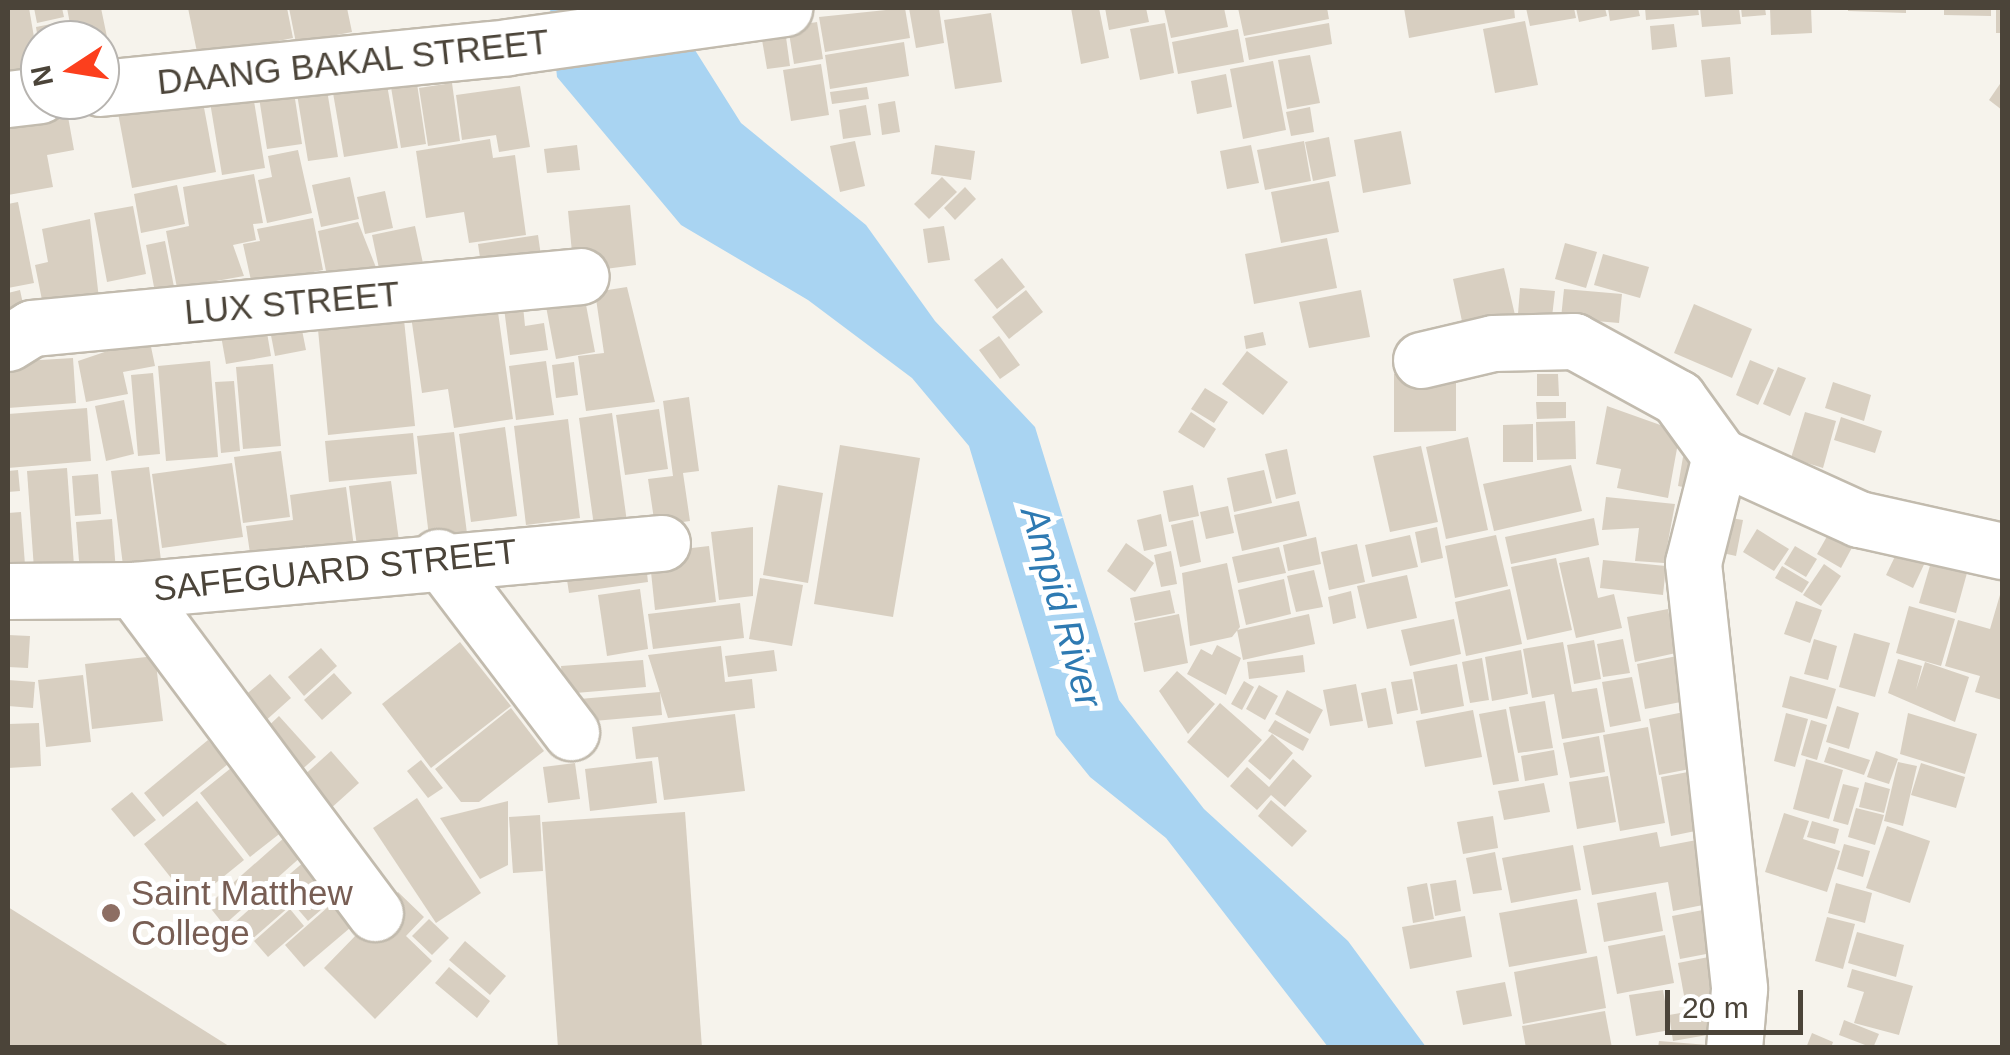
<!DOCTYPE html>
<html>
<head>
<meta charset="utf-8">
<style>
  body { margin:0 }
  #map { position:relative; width:2010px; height:1055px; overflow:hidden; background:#f6f3ec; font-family:Helvetica,sans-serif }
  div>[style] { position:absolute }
  .water>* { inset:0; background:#a9d4f2 }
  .building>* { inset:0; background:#d8cfc1 }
  .roads { filter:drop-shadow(2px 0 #c2bbae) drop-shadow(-2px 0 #c2bbae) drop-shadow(0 2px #c2bbae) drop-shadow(0 -2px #c2bbae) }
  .minor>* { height:55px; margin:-27.5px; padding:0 27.5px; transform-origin:27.5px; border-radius:27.5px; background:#fff }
  .dots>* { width:28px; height:28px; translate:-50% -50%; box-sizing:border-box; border:5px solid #fff; border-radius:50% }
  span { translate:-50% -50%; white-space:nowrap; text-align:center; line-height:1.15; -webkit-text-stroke:10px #fff; paint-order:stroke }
  .street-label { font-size:35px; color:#4b4439 }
  .education-label { font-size:35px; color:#785e54 }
  .left { translate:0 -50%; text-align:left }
  .water-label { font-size:38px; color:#2e7ab2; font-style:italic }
  .frame { position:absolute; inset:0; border:10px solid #4b4439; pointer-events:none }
  .north { position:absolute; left:20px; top:20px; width:100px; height:100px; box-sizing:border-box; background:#fff; border:2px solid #b7b4b0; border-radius:50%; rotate:258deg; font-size:28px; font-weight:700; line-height:40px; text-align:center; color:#4b4439 }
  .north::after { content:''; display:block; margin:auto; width:35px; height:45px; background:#fc3f1d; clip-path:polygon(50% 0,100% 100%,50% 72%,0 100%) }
  .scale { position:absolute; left:1665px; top:990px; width:138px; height:45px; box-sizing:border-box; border:5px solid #4b4439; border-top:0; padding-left:12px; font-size:30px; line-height:35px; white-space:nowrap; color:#4b4439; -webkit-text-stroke:8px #fff; paint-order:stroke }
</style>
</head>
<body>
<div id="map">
  <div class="water">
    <div style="clip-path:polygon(550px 8px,695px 8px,688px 39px,741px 123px,866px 225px,935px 321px,1035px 427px,1119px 700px,1204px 809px,1348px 941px,1426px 1047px,1328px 1047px,1166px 838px,1090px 777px,1056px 735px,969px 446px,912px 378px,808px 300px,681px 225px,557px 77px)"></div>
  </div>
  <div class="building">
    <div style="clip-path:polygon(8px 8px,29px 8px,40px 72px,8px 79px)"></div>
    <div style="clip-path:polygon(34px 8px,62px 8px,64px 17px,37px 23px)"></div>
    <div style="clip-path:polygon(67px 8px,101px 8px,113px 66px,100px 68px,100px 40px,73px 40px)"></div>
    <div style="clip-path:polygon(188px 8px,287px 8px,293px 38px,198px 57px)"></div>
    <div style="clip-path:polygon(289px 8px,347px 8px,352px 32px,296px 43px)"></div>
    <div style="clip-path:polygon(905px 8px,910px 38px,825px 52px,819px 17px)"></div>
    <div style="clip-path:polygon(909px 8px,939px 8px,944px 43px,916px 48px)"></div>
    <div style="clip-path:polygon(1071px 8px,1099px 8px,1109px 58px,1081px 64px)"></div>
    <div style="clip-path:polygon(1105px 8px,1146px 8px,1149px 22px,1109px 30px)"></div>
    <div style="clip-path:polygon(1164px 8px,1224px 8px,1228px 27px,1171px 38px)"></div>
    <div style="clip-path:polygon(1238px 8px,1327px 8px,1329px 19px,1244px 36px)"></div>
    <div style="clip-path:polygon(1404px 8px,1514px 8px,1515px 18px,1409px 38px)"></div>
    <div style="clip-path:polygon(1526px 8px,1574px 8px,1576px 18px,1530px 26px)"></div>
    <div style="clip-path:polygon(1576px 8px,1605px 8px,1607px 16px,1579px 22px)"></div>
    <div style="clip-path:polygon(1608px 8px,1638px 8px,1640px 16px,1610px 21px)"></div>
    <div style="clip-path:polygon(1645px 8px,1698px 8px,1699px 15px,1646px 20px)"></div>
    <div style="clip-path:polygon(1700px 8px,1739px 8px,1741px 24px,1702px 27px)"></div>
    <div style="clip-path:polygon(1741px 8px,1765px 8px,1766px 15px,1742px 17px)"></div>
    <div style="clip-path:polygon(1770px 8px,1811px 8px,1812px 33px,1771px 35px)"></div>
    <div style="clip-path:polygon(1848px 8px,1906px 8px,1906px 13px,1848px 11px)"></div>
    <div style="clip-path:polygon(1944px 8px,1991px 8px,1991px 16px,1944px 15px)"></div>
    <div style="clip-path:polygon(1996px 8px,2002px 8px,2002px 33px,1996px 33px)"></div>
    <div style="clip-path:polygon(991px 13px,1002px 82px,955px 89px,944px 20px)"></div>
    <div style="clip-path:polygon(66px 21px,70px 40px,38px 40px,36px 27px)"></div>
    <div style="clip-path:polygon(1525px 21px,1538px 85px,1495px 93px,1483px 29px)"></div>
    <div style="clip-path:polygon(817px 22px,823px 59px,794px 64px,788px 27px)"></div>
    <div style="clip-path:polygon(1165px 23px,1174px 73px,1140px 80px,1130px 29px)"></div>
    <div style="clip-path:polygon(1329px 23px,1332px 44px,1249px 60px,1245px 38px)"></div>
    <div style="clip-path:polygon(1674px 24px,1677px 47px,1652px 50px,1650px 26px)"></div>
    <div style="clip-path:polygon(1238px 29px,1244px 62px,1178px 74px,1172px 42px)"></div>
    <div style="clip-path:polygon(785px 30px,790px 66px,767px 69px,761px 34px)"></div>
    <div style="clip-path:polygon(904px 42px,909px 76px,830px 89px,825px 55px)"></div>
    <div style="clip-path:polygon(1310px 55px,1320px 103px,1287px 109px,1278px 60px)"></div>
    <div style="clip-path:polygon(1730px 57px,1733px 94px,1705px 97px,1701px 60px)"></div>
    <div style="clip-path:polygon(1273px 61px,1286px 130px,1243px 139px,1230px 69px)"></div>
    <div style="clip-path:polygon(821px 64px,829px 115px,791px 121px,783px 70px)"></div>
    <div style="clip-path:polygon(1226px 74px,1232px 107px,1197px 114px,1191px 81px)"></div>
    <div style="clip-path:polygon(416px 77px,426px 144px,401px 148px,390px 81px)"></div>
    <div style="clip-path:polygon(386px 79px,398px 148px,344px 157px,332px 87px)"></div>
    <div style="clip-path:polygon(2002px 81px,2002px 110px,1989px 100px)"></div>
    <div style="clip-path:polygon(452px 83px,460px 141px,428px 146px,419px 88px)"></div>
    <div style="clip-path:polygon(326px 84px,338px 157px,308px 161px,296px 88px)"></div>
    <div style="clip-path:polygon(293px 86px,302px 144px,267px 149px,258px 91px)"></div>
    <div style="clip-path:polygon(520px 86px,530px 147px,499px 152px,496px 135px,462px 140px,456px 95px)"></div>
    <div style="clip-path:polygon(867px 87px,869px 99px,832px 104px,830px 92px)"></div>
    <div style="clip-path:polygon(252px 89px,265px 168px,222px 175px,209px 96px)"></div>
    <div style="clip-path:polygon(202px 97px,216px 172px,132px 188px,118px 113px)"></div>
    <div style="clip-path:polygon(65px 100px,74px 150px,47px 155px,53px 187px,8px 195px,8px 105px)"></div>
    <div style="clip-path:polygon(895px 101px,900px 132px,882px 135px,878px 104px)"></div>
    <div style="clip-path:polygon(866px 105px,871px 135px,843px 139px,839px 110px)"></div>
    <div style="clip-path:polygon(1310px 107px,1314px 132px,1291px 136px,1286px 112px)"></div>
    <div style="clip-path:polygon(1401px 131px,1411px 184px,1363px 193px,1354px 140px)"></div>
    <div style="clip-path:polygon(1329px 137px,1336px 176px,1313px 181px,1305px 142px)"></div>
    <div style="clip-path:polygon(490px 139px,493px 158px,515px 155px,526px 235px,469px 243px,464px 212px,426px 218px,416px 151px)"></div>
    <div style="clip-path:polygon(855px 141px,865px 186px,840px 192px,830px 146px)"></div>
    <div style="clip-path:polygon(1304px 141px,1311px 181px,1265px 190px,1257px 150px)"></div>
    <div style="clip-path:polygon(577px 145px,580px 170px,547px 173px,544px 149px)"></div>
    <div style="clip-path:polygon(935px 145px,975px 151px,971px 180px,931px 174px)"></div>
    <div style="clip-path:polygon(1251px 145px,1259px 183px,1227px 189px,1220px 151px)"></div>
    <div style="clip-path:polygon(298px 150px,312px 213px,267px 223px,258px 180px,272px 177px,268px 156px)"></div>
    <div style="clip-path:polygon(254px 174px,263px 223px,253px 224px,256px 240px,233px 245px,244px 276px,177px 288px,166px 231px,189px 226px,183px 187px)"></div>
    <div style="clip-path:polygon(350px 177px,359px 219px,321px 227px,312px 185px)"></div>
    <div style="clip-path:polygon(942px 177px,957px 192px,929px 219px,914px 204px)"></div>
    <div style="clip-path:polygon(1329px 181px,1339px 232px,1281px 243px,1271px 192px)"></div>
    <div style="clip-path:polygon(177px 185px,185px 224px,141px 233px,134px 194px)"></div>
    <div style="clip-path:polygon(965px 187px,976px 199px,955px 220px,944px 208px)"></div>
    <div style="clip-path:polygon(385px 191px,393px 228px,365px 234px,357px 197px)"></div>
    <div style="clip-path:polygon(18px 202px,34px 283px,8px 288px,8px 204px)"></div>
    <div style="clip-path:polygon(630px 205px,636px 265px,574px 273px,568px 211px)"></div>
    <div style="clip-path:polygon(133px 206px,146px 274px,107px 282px,94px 213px)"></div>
    <div style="clip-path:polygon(313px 218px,323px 270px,252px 285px,243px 244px,260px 241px,257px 229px)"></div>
    <div style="clip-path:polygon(90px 219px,99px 299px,44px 310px,35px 265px,48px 262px,42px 229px)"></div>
    <div style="clip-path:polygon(358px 222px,377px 270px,328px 281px,318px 231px)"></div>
    <div style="clip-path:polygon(415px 226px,424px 268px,381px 278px,372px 235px)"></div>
    <div style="clip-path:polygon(944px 226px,950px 260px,928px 263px,923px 229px)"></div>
    <div style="clip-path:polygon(538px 235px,542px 263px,482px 271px,478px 244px)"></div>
    <div style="clip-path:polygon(1327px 238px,1337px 288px,1254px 304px,1245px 254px)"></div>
    <div style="clip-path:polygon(165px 241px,174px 287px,155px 292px,146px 245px)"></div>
    <div style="clip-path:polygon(1565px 243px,1597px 252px,1586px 288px,1555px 279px)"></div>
    <div style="clip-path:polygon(1603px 254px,1649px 267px,1640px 298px,1594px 285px)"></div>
    <div style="clip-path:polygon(1002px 258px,1025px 287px,997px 309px,974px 280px)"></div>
    <div style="clip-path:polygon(1504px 268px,1515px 315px,1463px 326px,1453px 279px)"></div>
    <div style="clip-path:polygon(627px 287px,655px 402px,586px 411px,578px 356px,604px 353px,595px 292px)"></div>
    <div style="clip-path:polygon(1520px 288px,1555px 291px,1552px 317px,1518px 314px)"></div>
    <div style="clip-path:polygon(583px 289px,595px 352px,556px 359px,544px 296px)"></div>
    <div style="clip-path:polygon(1564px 289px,1622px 294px,1619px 323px,1561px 318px)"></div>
    <div style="clip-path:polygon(20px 290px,25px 313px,8px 317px,8px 293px)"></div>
    <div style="clip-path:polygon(1026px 290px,1043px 312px,1009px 339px,992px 317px)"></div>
    <div style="clip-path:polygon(1361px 290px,1370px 337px,1309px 348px,1299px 302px)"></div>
    <div style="clip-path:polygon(496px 298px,513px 419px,454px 428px,448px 389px,422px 393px,410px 309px)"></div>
    <div style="clip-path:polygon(1694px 304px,1752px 329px,1732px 378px,1674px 353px)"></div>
    <div style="clip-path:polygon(523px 306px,525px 326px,544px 323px,548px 350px,510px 355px,504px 308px)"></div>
    <div style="clip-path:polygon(403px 310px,415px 426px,328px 435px,317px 319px)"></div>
    <div style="clip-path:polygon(300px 320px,306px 350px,275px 356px,269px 325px)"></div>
    <div style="clip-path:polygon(265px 321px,271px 356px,226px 364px,220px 330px)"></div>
    <div style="clip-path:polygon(1263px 332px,1266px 345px,1246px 349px,1244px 336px)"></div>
    <div style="clip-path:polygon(999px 336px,1020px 365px,1000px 379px,979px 350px)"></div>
    <div style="clip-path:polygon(149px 337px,155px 366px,123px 372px,128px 394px,86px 402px,78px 361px)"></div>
    <div style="clip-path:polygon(1247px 351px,1288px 382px,1263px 415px,1222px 384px)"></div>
    <div style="clip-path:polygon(73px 358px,76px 403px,8px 408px,8px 362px)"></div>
    <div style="clip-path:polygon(1750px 360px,1774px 370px,1758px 405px,1736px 395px)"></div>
    <div style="clip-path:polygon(210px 361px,218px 457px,166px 461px,158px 366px)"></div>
    <div style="clip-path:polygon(546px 361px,554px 415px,516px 420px,509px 366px)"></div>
    <div style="clip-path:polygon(574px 362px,578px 395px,556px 398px,552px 365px)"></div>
    <div style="clip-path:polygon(273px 364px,281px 446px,243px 449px,236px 367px)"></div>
    <div style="clip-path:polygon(1778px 367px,1806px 378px,1790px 416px,1763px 404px)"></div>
    <div style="clip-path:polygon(153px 373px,160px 454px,138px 456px,131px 375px)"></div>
    <div style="clip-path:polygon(1456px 373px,1456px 431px,1394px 432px,1394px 374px)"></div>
    <div style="clip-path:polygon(1537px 374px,1558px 374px,1559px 396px,1537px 396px)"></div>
    <div style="clip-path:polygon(234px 381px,240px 451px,221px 453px,215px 382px)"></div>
    <div style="clip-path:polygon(1833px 382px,1871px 395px,1864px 421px,1825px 408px)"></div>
    <div style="clip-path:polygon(1205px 388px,1228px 402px,1214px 423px,1191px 409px)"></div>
    <div style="clip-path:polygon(689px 397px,699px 471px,683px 473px,690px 521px,655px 526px,648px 479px,673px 476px,663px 401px)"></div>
    <div style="clip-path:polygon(124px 400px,134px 454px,106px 461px,95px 406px)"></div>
    <div style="clip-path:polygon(1536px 402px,1566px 402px,1566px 418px,1537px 419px)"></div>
    <div style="clip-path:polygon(1607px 406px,1680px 432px,1668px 498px,1617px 488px,1621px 469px,1596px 464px)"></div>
    <div style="clip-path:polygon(87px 408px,91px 461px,8px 468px,8px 414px)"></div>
    <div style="clip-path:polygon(659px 409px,668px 469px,625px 475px,616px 415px)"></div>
    <div style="clip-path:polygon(1191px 412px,1216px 429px,1204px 448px,1178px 432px)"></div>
    <div style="clip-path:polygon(1805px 412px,1836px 421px,1823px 468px,1791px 458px)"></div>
    <div style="clip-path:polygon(612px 413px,627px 522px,594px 526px,579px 418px)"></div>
    <div style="clip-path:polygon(1841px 417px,1882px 431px,1875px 453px,1834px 440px)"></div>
    <div style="clip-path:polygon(568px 419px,580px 518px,526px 525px,514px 426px)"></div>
    <div style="clip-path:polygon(1575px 421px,1576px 459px,1537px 460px,1536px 422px)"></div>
    <div style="clip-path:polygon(1533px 424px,1533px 462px,1503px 462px,1503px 425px)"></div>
    <div style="clip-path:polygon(505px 427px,517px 516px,471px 522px,459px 434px)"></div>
    <div style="clip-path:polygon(454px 432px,468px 541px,430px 545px,417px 436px)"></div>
    <div style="clip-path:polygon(413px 433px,417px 474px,329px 482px,325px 441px)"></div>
    <div style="clip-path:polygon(1468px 437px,1488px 530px,1446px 539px,1426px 447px)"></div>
    <div style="clip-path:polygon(840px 445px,920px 458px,893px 617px,814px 604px)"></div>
    <div style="clip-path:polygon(1421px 446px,1438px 522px,1390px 532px,1373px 456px)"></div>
    <div style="clip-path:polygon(1287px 449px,1296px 494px,1276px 499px,1265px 454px)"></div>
    <div style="clip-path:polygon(281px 451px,290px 517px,243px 523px,234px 457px)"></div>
    <div style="clip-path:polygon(1683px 457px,1703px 461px,1706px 492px,1678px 486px)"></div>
    <div style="clip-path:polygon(232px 463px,243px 537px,162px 548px,152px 474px)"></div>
    <div style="clip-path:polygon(1571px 465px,1582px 511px,1494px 531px,1483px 484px)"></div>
    <div style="clip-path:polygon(149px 467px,162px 568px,124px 573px,111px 471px)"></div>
    <div style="clip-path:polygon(67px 468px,74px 566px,34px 569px,27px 471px)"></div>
    <div style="clip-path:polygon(18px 470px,20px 491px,8px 492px,8px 471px)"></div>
    <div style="clip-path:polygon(1264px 470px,1272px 503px,1234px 512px,1227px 478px)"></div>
    <div style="clip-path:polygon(98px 474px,101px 514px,75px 516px,72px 476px)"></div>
    <div style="clip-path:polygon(391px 481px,399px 541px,357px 546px,349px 486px)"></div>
    <div style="clip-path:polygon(778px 485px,823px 493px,808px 583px,763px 575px)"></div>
    <div style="clip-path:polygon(1193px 485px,1199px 516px,1169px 522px,1163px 491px)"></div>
    <div style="clip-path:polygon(346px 487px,354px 547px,251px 560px,246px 526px,293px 520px,290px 495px)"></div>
    <div style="clip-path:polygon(1606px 497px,1675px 504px,1664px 563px,1635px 561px,1639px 528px,1602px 530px)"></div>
    <div style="clip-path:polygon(1299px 501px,1307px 536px,1242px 551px,1234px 515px)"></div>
    <div style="clip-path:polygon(1228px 506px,1234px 533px,1206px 539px,1200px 512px)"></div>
    <div style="clip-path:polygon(21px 512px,26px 578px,8px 580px,8px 513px)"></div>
    <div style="clip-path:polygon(1161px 514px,1167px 546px,1144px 551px,1137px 520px)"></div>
    <div style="clip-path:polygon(1724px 517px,1743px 520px,1736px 556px,1718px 552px)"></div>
    <div style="clip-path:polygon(1838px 517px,1861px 531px,1841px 568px,1817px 554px)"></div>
    <div style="clip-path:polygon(1594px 518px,1599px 545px,1511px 564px,1505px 537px)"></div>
    <div style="clip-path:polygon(112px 519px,116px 572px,80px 574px,76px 522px)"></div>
    <div style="clip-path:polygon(1193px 520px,1201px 562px,1180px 567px,1171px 525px)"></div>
    <div style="clip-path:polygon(753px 527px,753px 596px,719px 600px,711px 532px)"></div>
    <div style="clip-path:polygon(1437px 527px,1443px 558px,1421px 563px,1415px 532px)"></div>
    <div style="clip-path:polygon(1757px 529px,1789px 549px,1774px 571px,1743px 552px)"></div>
    <div style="clip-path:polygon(1410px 535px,1418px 567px,1372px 577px,1365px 545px)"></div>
    <div style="clip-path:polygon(1496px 535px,1508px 586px,1455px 598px,1445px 546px)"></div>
    <div style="clip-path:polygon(1316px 537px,1321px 564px,1288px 571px,1283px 545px)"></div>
    <div style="clip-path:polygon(1902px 542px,1928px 556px,1913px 588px,1886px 575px)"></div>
    <div style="clip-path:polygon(1126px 543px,1154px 563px,1135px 592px,1107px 571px)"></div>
    <div style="clip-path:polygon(1357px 544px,1365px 582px,1329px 590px,1321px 552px)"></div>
    <div style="clip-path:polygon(709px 546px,716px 602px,655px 610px,649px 553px)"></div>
    <div style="clip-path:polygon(1795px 546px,1817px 559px,1806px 577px,1784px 564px)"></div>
    <div style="clip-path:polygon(1279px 547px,1286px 573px,1238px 583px,1232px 557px)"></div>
    <div style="clip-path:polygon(1171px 551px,1177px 584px,1161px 587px,1154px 555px)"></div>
    <div style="clip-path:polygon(1934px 552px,1970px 562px,1956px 613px,1919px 603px)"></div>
    <div style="clip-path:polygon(645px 556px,648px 582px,569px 593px,565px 567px)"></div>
    <div style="clip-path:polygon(1589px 557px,1598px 598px,1614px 594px,1622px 628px,1576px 638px,1559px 563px)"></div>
    <div style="clip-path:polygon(1556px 558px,1572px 630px,1527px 640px,1511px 567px)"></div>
    <div style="clip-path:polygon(1603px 560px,1666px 566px,1663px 595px,1600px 588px)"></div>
    <div style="clip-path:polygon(1227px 563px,1240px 627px,1232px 637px,1190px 646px,1182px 573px)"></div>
    <div style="clip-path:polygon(1824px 564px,1841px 576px,1821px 606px,1803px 595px)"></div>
    <div style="clip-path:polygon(1782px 566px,1809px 582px,1802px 593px,1775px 578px)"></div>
    <div style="clip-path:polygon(1314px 570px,1323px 607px,1296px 612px,1287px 576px)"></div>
    <div style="clip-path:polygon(1407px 575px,1417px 618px,1367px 629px,1357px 586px)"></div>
    <div style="clip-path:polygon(760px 578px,803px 585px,792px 646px,749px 639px)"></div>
    <div style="clip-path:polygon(1284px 579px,1291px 614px,1246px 625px,1238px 590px)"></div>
    <div style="clip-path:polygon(2002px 588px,2002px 700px,1975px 692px,1980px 676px,1945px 666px,1958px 620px,1990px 629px)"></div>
    <div style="clip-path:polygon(640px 589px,648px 649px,607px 656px,598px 595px)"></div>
    <div style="clip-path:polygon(1510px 589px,1522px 644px,1466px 656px,1455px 602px)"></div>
    <div style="clip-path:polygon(1170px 590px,1175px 613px,1135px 621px,1130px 598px)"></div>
    <div style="clip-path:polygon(1351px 591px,1356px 618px,1333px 624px,1328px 597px)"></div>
    <div style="clip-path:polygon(1796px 601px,1822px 610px,1810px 643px,1784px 634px)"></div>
    <div style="clip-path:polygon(740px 603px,744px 638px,653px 649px,648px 614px)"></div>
    <div style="clip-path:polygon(1909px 606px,1955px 619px,1941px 666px,1896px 653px)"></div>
    <div style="clip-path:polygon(1668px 609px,1676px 653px,1635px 662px,1627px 617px)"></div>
    <div style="clip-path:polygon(1179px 614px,1188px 663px,1144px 672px,1134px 623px)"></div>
    <div style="clip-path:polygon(1309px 614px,1315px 644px,1243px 660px,1237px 630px)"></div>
    <div style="clip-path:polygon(1454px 619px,1461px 654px,1410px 666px,1401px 630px)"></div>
    <div style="clip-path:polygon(1854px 633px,1890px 643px,1875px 697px,1839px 687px)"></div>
    <div style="clip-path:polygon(8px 635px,30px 636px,28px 668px,8px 667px)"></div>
    <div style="clip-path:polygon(1623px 639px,1630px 673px,1603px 677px,1597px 644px)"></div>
    <div style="clip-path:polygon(1814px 639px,1837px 646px,1828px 680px,1804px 674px)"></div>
    <div style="clip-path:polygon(1594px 640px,1601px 679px,1574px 684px,1567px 645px)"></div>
    <div style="clip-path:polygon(460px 642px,511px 706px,431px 768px,382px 704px)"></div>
    <div style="clip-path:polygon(1563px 642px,1572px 692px,1597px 688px,1605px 732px,1562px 739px,1554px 694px,1532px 698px,1523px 649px)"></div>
    <div style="clip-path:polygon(1217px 645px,1241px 658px,1226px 695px,1187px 674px,1201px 649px,1212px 655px)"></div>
    <div style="clip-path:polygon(721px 646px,725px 682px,752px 679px,755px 708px,668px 718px,648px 655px)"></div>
    <div style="clip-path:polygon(321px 648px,337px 666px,304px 696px,288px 677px)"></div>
    <div style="clip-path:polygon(774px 650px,777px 671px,728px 677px,725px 656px)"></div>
    <div style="clip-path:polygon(1521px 650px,1528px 694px,1492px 701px,1485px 657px)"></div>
    <div style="clip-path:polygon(1303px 655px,1305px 672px,1249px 679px,1247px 662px)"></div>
    <div style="clip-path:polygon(155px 656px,163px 721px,92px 729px,85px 664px)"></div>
    <div style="clip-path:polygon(1677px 656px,1686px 701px,1645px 709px,1637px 664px)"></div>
    <div style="clip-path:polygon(1482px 658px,1489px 700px,1470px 703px,1462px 662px)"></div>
    <div style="clip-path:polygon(1898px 659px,1922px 666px,1916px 690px,1925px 662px,1969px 677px,1955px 722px,1888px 693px)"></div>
    <div style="clip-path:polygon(643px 660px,646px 687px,564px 694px,561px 666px)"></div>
    <div style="clip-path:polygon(1457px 664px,1464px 706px,1421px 714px,1413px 672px)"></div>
    <div style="clip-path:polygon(1177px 671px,1215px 704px,1188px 734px,1159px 691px)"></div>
    <div style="clip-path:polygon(334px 673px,352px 693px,322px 720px,304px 700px)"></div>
    <div style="clip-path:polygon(270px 674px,291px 698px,263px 723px,242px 698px)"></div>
    <div style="clip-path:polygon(83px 675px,91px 742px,46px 747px,38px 680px)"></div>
    <div style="clip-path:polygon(1790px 676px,1836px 689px,1827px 719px,1782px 707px)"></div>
    <div style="clip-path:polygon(1632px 677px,1641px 721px,1610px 727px,1602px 682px)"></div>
    <div style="clip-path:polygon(1412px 679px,1418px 710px,1397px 714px,1391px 682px)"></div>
    <div style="clip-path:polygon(8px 680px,35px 682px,33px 708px,8px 706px)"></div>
    <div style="clip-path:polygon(1244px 681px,1254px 687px,1242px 710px,1231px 704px)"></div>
    <div style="clip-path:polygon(1356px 684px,1363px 721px,1330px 726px,1323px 690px)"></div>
    <div style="clip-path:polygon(1259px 685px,1278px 696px,1265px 720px,1246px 709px)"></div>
    <div style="clip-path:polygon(1386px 688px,1393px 724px,1368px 728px,1361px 693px)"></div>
    <div style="clip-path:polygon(1287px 690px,1323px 710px,1310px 734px,1275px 714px)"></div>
    <div style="clip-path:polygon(660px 692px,662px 715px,571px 723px,568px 700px)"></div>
    <div style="clip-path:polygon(1545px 701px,1553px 748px,1518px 753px,1509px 707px)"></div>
    <div style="clip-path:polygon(1220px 703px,1262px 740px,1228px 778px,1187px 742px)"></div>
    <div style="clip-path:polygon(1837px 706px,1859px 713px,1849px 749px,1826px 742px)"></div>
    <div style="clip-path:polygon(511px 708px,544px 751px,479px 802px,461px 802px,435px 769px)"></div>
    <div style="clip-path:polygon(1506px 709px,1519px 781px,1493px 785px,1479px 714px)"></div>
    <div style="clip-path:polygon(1473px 710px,1482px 757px,1425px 767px,1416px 721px)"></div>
    <div style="clip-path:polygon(1689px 711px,1700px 767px,1659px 775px,1649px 719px)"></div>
    <div style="clip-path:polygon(1786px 713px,1808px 719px,1795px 767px,1774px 761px)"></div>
    <div style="clip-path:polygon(1908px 713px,1977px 734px,1965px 774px,1900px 754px)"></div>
    <div style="clip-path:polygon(735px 714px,745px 791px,664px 800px,658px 757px,636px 759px,632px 727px)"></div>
    <div style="clip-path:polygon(279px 716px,316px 757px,298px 773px,261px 733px)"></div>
    <div style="clip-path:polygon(1275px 720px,1309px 739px,1303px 751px,1268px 731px)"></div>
    <div style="clip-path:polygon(1811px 720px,1827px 725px,1817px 760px,1801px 755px)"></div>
    <div style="clip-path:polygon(39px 723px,41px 766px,8px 768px,8px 724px)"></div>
    <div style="clip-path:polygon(1648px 727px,1665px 823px,1620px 831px,1603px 735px)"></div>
    <div style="clip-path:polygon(1272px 734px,1293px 753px,1270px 780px,1248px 761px)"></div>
    <div style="clip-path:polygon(1599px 736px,1605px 772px,1570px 778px,1563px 743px)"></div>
    <div style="clip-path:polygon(208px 740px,228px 764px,163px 817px,144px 793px)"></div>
    <div style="clip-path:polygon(1829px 747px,1870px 760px,1864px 775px,1824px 762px)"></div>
    <div style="clip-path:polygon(1554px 750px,1558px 775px,1525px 781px,1521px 756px)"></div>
    <div style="clip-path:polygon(331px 751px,359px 783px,329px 810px,301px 778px)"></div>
    <div style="clip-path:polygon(1876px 751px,1898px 759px,1889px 784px,1867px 777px)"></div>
    <div style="clip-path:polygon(1293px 759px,1312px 776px,1285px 807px,1271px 795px,1257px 810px,1230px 786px,1247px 767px,1269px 787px)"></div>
    <div style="clip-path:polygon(1806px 759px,1843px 770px,1829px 819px,1793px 809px)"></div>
    <div style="clip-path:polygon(421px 760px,443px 788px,428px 798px,407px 771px)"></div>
    <div style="clip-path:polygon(652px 761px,657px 803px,590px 811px,585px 769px)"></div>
    <div style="clip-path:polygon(1898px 762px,1917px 766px,1903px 826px,1884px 821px)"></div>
    <div style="clip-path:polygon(575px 763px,580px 799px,548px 803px,543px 767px)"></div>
    <div style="clip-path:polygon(1921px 763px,1965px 777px,1956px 808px,1911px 795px)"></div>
    <div style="clip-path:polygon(236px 764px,287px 828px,250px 857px,200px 793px)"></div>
    <div style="clip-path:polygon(1699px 770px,1710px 828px,1671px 836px,1661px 777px)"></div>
    <div style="clip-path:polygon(1608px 776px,1616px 822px,1577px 829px,1569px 782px)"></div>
    <div style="clip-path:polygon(1865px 782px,1890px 789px,1884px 813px,1859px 807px)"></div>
    <div style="clip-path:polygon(1544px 783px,1550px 812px,1504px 820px,1498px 791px)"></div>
    <div style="clip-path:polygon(1843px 784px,1859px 788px,1848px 825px,1833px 821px)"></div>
    <div style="clip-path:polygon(132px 792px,156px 820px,134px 837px,111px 809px)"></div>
    <div style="clip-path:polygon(417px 798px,481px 893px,436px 923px,373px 828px)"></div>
    <div style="clip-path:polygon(1271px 800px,1307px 831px,1292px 847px,1258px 816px)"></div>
    <div style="clip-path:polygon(197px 801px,244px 860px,191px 903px,144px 844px)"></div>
    <div style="clip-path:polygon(508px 801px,508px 865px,480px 879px,440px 818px)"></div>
    <div style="clip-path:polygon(1856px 808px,1884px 815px,1875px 845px,1848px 837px)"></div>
    <div style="clip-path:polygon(685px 812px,702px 1048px,558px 1048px,542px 822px)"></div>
    <div style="clip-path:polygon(1784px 813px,1809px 821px,1803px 839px,1840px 851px,1827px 892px,1765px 872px)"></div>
    <div style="clip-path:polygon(540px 815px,543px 871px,513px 873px,509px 817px)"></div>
    <div style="clip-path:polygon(1493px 816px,1498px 848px,1463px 854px,1457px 822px)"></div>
    <div style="clip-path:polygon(1812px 821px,1839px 829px,1835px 844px,1807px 837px)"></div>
    <div style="clip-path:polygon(1887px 826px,1930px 841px,1910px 903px,1866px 888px)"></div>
    <div style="clip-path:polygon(1657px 832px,1660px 847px,1707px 838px,1718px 902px,1673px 911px,1668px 882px,1592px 895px,1583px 846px)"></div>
    <div style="clip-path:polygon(285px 837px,302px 856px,224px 925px,208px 905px)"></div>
    <div style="clip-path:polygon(1844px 844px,1870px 851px,1863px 877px,1837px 869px)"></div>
    <div style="clip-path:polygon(1573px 845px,1581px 890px,1511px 903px,1502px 858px)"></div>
    <div style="clip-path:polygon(319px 849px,350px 885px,308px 921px,277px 885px)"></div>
    <div style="clip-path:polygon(1495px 852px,1502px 890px,1473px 894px,1466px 858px)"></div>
    <div style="clip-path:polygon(1456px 880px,1461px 911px,1435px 916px,1430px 884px)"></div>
    <div style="clip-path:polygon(1427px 883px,1434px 919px,1413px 923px,1407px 887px)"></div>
    <div style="clip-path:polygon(1836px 883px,1872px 893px,1865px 923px,1828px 913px)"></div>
    <div style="clip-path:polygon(273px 888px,290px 906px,249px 942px,233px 924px)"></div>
    <div style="clip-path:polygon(398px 892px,424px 917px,406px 936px,432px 961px,375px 1019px,324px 968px)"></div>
    <div style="clip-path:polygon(1656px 892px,1663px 931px,1604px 942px,1597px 903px)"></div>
    <div style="clip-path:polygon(337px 899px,357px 922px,304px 967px,285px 945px)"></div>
    <div style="clip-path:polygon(1577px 899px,1587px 953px,1509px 967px,1499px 913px)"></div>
    <div style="clip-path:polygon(8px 907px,232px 1048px,8px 1048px)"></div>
    <div style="clip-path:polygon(1713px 908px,1722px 951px,1680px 959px,1672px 916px)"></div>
    <div style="clip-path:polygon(290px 909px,304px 926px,268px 957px,254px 941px)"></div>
    <div style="clip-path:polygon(1465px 916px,1472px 957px,1410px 969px,1402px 927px)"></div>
    <div style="clip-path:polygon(1827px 917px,1855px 924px,1843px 969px,1815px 961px)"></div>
    <div style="clip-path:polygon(429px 919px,449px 938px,432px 955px,412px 936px)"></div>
    <div style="clip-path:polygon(1857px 932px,1904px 945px,1896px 977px,1848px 963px)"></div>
    <div style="clip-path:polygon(1665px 935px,1674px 983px,1617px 994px,1608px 946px)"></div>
    <div style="clip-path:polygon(465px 941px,506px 976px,490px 995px,449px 960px)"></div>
    <div style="clip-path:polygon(1719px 955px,1727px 997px,1686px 1006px,1678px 963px)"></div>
    <div style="clip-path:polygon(1597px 956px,1606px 1008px,1523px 1024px,1514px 972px)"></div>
    <div style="clip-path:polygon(449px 967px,490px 1001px,477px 1018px,435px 983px)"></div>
    <div style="clip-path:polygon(1852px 969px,1913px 986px,1899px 1035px,1854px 1023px,1864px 992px,1847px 987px)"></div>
    <div style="clip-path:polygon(1505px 982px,1512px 1016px,1463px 1025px,1456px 991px)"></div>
    <div style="clip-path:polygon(1663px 990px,1670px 1030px,1636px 1036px,1629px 995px)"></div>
    <div style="clip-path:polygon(1709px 1008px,1713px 1034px,1673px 1041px,1669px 1015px)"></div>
    <div style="clip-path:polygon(1605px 1011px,1612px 1048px,1526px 1048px,1522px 1026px)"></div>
    <div style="clip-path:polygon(1844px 1020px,1879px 1034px,1873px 1048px,1839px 1035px)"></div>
    <div style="clip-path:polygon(1812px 1033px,1833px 1042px,1831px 1048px,1806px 1048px)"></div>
    <div style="clip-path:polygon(1659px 1041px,1708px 1045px,1708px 1048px,1658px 1048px)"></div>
  </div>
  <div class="roads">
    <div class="minor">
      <div style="left:100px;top:88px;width:410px;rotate:-5.7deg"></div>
      <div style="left:508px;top:47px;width:279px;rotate:-8deg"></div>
      <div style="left:8px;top:99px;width:32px;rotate:-7deg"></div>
      <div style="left:8px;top:343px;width:28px;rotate:-32deg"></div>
      <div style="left:32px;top:328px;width:551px;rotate:-5.41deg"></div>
      <div style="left:1421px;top:360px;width:74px;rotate:-13.3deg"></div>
      <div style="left:1493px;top:343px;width:81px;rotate:-1.4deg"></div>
      <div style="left:1574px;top:341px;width:119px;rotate:28.7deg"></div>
      <div style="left:1678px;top:398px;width:72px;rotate:54.1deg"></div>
      <div style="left:1720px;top:456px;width:153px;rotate:24.4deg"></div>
      <div style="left:1859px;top:519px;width:147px;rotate:12.6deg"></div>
      <div style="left:1720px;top:456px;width:110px;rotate:104.2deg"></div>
      <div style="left:1693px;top:563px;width:428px;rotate:83.8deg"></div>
      <div style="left:1739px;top:989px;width:59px;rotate:94.8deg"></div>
      <div style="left:438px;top:557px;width:220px;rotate:52.8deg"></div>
      <div style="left:134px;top:590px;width:403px;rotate:53.3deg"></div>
      <div style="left:8px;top:591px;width:126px;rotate:-0.5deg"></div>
      <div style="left:134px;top:590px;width:530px;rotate:-5.09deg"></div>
    </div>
  </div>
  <div class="dots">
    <div style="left:111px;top:913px;background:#8d6e63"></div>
  </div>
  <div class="street-label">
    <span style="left:353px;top:62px;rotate:-6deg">DAANG BAKAL STREET</span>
    <span style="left:292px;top:303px;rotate:-5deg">LUX STREET</span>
    <span style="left:335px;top:570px;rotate:-6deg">SAFEGUARD STREET</span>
  </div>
  <div class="education-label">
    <span class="left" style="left:131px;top:913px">Saint Matthew<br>College</span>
  </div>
  <div class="water-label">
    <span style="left:1061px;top:607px;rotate:74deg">Ampid River</span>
  </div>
  <div class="frame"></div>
  <div class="north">N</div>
  <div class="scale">20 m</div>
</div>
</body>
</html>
